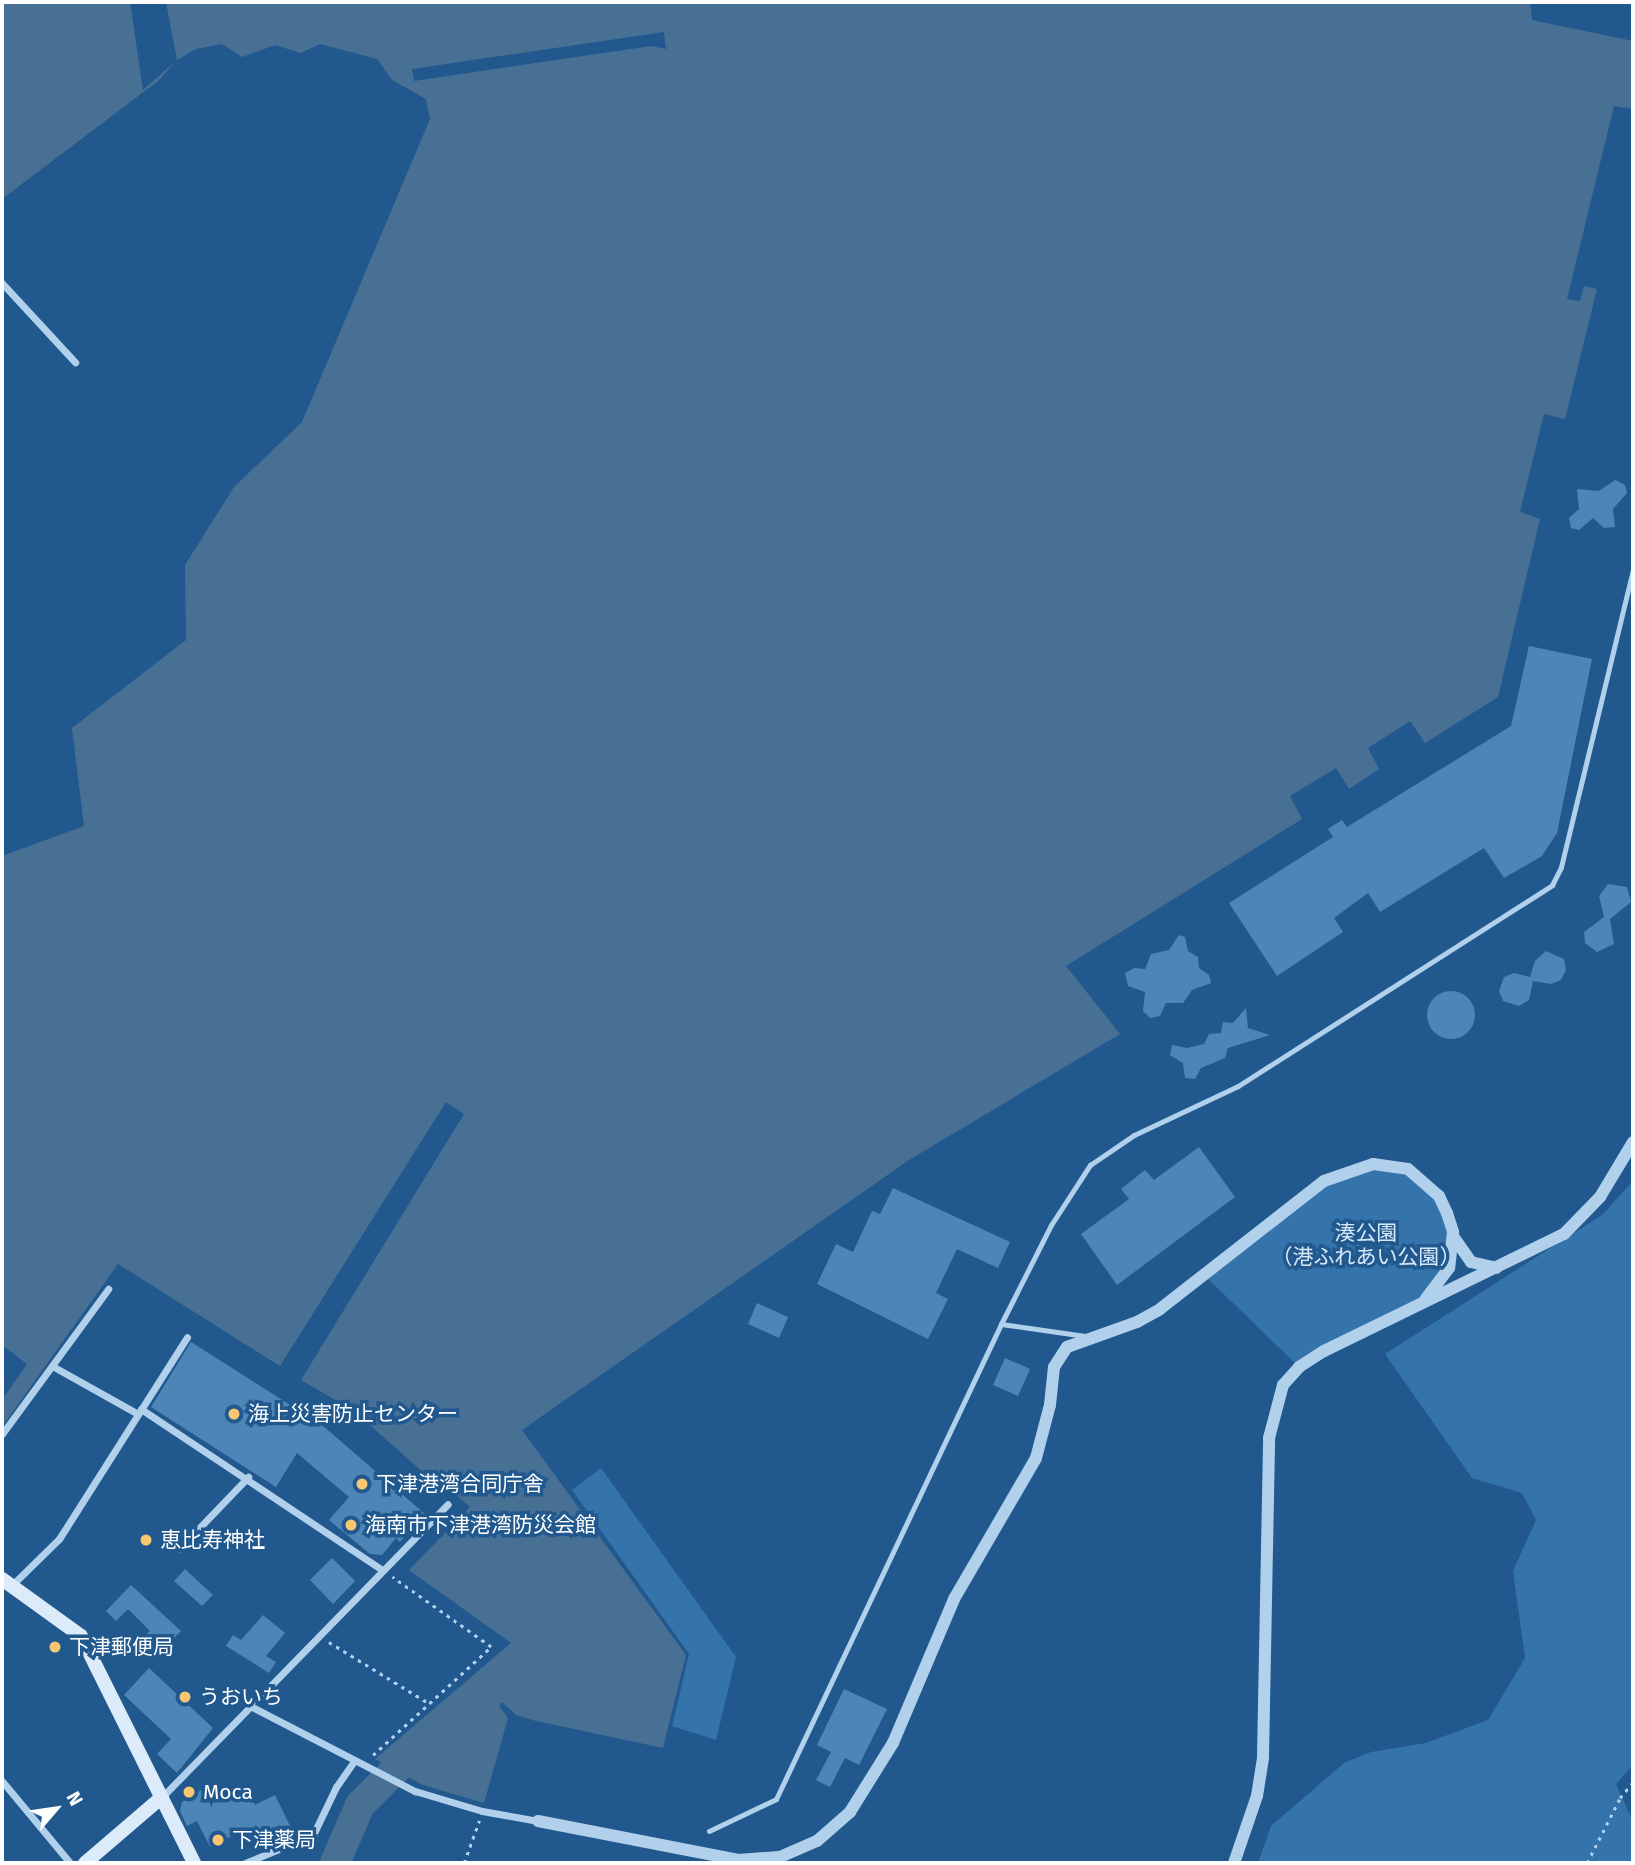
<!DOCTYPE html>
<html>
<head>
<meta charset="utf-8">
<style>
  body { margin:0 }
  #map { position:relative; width:1635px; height:1865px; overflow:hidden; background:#21598e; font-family:"Fira Sans","Noto Sans JP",sans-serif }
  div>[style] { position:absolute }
  .green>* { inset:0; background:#3573ab }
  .water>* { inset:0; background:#487095 }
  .pier>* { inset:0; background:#21598e }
  .river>* { height:30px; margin:-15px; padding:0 15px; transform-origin:15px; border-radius:15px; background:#487095 }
  .building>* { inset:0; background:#4e85b7 }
  .round { border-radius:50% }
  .path>* { height:2.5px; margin-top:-1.25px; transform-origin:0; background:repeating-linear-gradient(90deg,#b0d0ec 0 3.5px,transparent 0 8.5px) }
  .service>* { height:5px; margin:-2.5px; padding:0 2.5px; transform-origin:2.5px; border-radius:2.5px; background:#b0d0ec }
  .minor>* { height:7px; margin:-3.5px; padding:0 3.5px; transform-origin:3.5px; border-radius:3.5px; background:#b0d0ec }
  .tertiary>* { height:12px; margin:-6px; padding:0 6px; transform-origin:6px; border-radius:6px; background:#b0d0ec }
  .secondary>* { height:14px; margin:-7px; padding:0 7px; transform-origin:7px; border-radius:7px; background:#dbebf9 }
  .dots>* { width:19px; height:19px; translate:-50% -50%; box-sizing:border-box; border:4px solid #21598e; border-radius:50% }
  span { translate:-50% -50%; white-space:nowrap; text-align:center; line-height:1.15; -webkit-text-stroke:7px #21598e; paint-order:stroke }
  .park-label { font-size:21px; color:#d5e8f9 }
  .poi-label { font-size:21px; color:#fff }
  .left { translate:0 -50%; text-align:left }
  .frame { position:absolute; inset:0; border:4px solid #fff; pointer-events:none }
  .north { position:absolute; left:21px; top:1774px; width:70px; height:70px; -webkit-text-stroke:5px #21598e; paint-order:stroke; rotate:61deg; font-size:19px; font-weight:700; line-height:28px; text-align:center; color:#fff }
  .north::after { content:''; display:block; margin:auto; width:24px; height:32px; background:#fff; clip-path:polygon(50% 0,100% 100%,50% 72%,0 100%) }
</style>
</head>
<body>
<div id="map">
  <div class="green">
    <div style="clip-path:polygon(1408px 1169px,1439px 1196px,1452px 1252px,1426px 1299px,1299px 1367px,1204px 1275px,1341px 1172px)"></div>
    <div style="clip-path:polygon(1633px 1181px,1633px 1765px,1616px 1784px,1633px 1822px,1633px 1863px,1258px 1863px,1271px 1826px,1344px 1763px,1371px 1752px,1426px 1743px,1488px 1720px,1525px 1658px,1513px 1571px,1536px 1520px,1522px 1493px,1472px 1478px,1385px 1354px,1602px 1215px)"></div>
    <div style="clip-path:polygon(601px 1468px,736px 1657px,716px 1740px,672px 1726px,689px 1654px,572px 1490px)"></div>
  </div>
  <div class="water">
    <div style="clip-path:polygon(2px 2px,1530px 2px,1532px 20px,1633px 41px,1633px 109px,1614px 106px,1567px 299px,1580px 301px,1584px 286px,1597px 289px,1565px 419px,1544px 414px,1520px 512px,1540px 519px,1498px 697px,1425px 743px,1410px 721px,1368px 748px,1379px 769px,1349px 789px,1336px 768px,1290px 796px,1302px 819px,1066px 966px,1120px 1034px,909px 1160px,522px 1430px,686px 1655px,663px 1748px,532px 1720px,516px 1715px,502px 1702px,499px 1706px,508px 1718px,484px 1803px,423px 1785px,375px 1759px,511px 1643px,409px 1570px,470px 1507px,446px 1486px,442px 1489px,354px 1411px,301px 1380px,464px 1114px,446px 1102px,280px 1366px,118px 1264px,2px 1427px,2px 1400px,27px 1364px,2px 1345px,2px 856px,84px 826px,72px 728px,186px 640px,185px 565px,234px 487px,302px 422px,430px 119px,426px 99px,392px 80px,377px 59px,320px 44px,301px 53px,275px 45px,242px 57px,222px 44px,196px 49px,177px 60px,158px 81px,2px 199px)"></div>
  </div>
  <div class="pier">
    <div style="clip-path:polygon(130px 2px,166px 2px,177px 60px,143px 90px)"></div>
    <div style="clip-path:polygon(664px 32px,666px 49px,651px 46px,414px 81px,412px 69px)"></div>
  </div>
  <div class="river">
    <div style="left:335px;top:1863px;width:63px;rotate:-66.7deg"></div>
    <div style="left:360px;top:1805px;width:76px;rotate:-45deg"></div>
  </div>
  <div class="building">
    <div style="clip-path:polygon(1615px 480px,1625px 485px,1627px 493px,1613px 509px,1615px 527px,1604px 528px,1593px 518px,1579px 530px,1571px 528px,1569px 518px,1579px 509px,1577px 489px,1599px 491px)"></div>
    <div style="clip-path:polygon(1529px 646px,1592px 659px,1557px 833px,1542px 856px,1504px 878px,1484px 848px,1380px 912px,1368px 893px,1334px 918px,1343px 932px,1277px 976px,1229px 903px,1333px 837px,1328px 829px,1342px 820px,1347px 827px,1511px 726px)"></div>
    <div style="clip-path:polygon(1608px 884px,1627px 887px,1631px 902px,1610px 919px,1614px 944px,1597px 952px,1585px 943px,1584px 932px,1604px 917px,1599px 896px)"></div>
    <div style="clip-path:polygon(1179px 935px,1185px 937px,1188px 951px,1198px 957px,1199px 968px,1209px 975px,1211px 983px,1192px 990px,1183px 1003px,1166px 1003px,1160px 1016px,1150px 1018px,1143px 1011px,1145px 992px,1128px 986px,1125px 973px,1134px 968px,1145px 969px,1151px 954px,1169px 950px)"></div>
    <div style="clip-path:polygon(1546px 951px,1564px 959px,1566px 970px,1561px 980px,1551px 984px,1533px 981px,1529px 1000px,1519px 1006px,1503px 1001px,1499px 991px,1504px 977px,1514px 973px,1530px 977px,1535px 961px)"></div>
    <div class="round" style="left:1427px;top:991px;width:48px;height:48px"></div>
    <div style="clip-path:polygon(1246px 1008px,1248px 1028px,1270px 1035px,1228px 1048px,1225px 1058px,1201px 1068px,1195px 1079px,1185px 1078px,1183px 1063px,1170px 1055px,1172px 1045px,1187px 1048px,1204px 1044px,1209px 1034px,1221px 1033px,1223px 1022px,1233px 1023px)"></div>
    <div style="clip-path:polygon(1199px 1147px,1235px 1197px,1117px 1285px,1081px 1234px,1129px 1199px,1121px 1189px,1145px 1170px,1154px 1180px)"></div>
    <div style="clip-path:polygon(893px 1188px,1010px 1242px,998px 1268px,957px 1249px,936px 1293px,948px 1299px,928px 1339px,817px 1284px,836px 1244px,853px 1252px,872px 1211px,880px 1214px)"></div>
    <div style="clip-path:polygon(757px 1303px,788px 1317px,779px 1338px,748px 1324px)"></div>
    <div style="clip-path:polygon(191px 1342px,322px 1425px,425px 1514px,400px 1542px,396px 1538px,382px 1555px,370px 1554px,329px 1520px,349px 1497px,297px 1453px,276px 1487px,151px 1407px)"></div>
    <div style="clip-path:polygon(1005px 1358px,1030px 1369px,1018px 1396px,993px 1385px)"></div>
    <div style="clip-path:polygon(332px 1558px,355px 1581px,333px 1604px,310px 1580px)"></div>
    <div style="clip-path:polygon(185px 1569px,213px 1595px,202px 1606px,174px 1581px)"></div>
    <div style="clip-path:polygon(131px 1585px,181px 1631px,157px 1655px,141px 1639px,150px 1631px,128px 1609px,116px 1621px,106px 1611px)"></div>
    <div style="clip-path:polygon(263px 1615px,285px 1633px,266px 1656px,276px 1662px,269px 1673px,226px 1646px,233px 1635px,241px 1640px)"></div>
    <div style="clip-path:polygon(149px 1668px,213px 1728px,177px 1773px,157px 1754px,171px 1739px,124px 1695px)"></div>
    <div style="clip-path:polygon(844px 1689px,887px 1709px,859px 1765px,845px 1758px,830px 1787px,816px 1780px,831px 1752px,817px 1745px)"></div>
    <div style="clip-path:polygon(214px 1782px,222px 1797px,245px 1785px,255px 1805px,275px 1795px,292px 1830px,251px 1845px,243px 1830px,210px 1847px,197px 1821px,187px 1826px,180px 1811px,182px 1802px)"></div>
  </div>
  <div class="path">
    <div style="left:329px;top:1642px;width:119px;rotate:31.5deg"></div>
    <div style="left:373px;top:1755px;width:160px;rotate:-42.5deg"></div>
    <div style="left:491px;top:1647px;width:121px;rotate:-144.7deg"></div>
    <div style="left:464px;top:1863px;width:45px;rotate:-70.3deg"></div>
    <div style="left:1587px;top:1863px;width:73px;rotate:-63.1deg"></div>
    <div style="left:1620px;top:1798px;width:21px;rotate:-51deg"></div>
  </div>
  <div class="service">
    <div style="left:1001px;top:1324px;width:85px;rotate:8.1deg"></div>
    <div style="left:709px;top:1831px;width:74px;rotate:-25.5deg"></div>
    <div style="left:776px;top:1799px;width:526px;rotate:-64.65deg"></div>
    <div style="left:1001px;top:1324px;width:111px;rotate:-63.2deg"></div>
    <div style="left:1051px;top:1225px;width:72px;rotate:-57deg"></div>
    <div style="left:1090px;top:1165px;width:53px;rotate:-34.3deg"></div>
    <div style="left:1134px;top:1135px;width:115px;rotate:-25.2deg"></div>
    <div style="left:1238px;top:1086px;width:373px;rotate:-32.6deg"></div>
    <div style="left:1552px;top:885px;width:20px;rotate:-63deg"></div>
    <div style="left:1561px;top:867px;width:306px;rotate:-76.4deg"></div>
  </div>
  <div class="minor">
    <div style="left:2px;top:283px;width:108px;rotate:47.3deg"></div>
    <div style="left:54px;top:1367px;width:96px;rotate:29.2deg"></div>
    <div style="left:141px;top:1409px;width:288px;rotate:33.7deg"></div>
    <div style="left:2px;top:1434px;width:180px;rotate:-53.8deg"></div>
    <div style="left:179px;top:1549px;width:100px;rotate:-46.2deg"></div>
    <div style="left:12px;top:1585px;width:66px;rotate:-44.4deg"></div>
    <div style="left:59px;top:1539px;width:239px;rotate:-57.6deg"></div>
    <div style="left:250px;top:1706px;width:186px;rotate:27.3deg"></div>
    <div style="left:415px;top:1791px;width:70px;rotate:16.6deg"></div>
    <div style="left:482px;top:1811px;width:57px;rotate:10.1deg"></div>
    <div style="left:2px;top:1781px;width:107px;rotate:50.3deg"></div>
    <div style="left:162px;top:1797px;width:409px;rotate:-45.7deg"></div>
    <div style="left:245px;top:1863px;width:74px;rotate:-22.4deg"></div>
    <div style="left:313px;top:1835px;width:53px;rotate:-64.4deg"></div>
    <div style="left:336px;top:1787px;width:32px;rotate:-55deg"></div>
  </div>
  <div class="tertiary">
    <div style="left:1455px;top:1239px;width:28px;rotate:55deg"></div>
    <div style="left:1471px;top:1262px;width:26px;rotate:13deg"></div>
    <div style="left:538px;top:1821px;width:204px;rotate:11deg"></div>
    <div style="left:738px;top:1860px;width:42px;rotate:-4.1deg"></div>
    <div style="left:780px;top:1857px;width:40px;rotate:-23.4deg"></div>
    <div style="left:817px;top:1841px;width:44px;rotate:-41.3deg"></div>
    <div style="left:850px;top:1812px;width:81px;rotate:-58.1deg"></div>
    <div style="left:893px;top:1743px;width:156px;rotate:-67deg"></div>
    <div style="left:954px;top:1599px;width:163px;rotate:-59.8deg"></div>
    <div style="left:1036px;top:1458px;width:55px;rotate:-75.2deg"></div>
    <div style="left:1050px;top:1405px;width:38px;rotate:-84deg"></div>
    <div style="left:1054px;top:1367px;width:24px;rotate:-57deg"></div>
    <div style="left:1067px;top:1347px;width:74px;rotate:-19.7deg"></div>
    <div style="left:1137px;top:1322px;width:26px;rotate:-29deg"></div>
    <div style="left:1160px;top:1309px;width:208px;rotate:-38deg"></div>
    <div style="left:1324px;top:1181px;width:52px;rotate:-19.1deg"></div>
    <div style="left:1373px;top:1164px;width:35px;rotate:8deg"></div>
    <div style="left:1408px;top:1169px;width:41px;rotate:41.1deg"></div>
    <div style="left:1439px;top:1196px;width:19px;rotate:65deg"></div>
    <div style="left:1447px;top:1213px;width:20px;rotate:72deg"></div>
    <div style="left:1453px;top:1232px;width:36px;rotate:96deg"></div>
    <div style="left:1449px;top:1268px;width:39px;rotate:127deg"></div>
    <div style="left:1234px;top:1863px;width:71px;rotate:-71.1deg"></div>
    <div style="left:1257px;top:1796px;width:39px;rotate:-81deg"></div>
    <div style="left:1263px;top:1757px;width:319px;rotate:-88.9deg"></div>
    <div style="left:1269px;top:1438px;width:55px;rotate:-75.2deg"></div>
    <div style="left:1283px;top:1385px;width:24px;rotate:-48deg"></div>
    <div style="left:1299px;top:1367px;width:30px;rotate:-33deg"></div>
    <div style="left:1324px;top:1351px;width:267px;rotate:-26deg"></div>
    <div style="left:1564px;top:1234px;width:52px;rotate:-45.8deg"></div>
    <div style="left:1600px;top:1197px;width:64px;rotate:-59deg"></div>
  </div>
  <div class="secondary">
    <div style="left:2px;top:1579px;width:97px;rotate:35.8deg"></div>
    <div style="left:81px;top:1636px;width:254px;rotate:63.5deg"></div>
    <div style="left:85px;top:1863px;width:101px;rotate:-40.6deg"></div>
  </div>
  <div class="dots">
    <div style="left:234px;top:1414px;background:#f9c671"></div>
    <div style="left:362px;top:1484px;background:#f9c671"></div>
    <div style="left:351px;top:1525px;background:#f9c671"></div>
    <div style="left:146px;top:1540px;background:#f9c671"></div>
    <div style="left:55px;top:1647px;background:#f9c671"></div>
    <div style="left:185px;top:1697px;background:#f9c671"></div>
    <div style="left:189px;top:1792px;background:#f9c671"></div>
    <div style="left:218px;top:1840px;background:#f9c671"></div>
  </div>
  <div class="park-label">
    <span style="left:1366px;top:1245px">湊公園<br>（港ふれあい公園）</span>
  </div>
  <div class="poi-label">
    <span class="left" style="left:248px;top:1414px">海上災害防止センター</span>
    <span class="left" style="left:376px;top:1484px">下津港湾合同庁舎</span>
    <span class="left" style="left:365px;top:1525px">海南市下津港湾防災会館</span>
    <span class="left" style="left:160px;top:1540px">恵比寿神社</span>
    <span class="left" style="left:69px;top:1647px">下津郵便局</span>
    <span class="left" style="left:199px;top:1697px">うおいち</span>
    <span class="left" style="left:203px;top:1792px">Moca</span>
    <span class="left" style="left:232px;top:1840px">下津薬局</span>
  </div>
  <div class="frame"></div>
  <div class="north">N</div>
</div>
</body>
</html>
